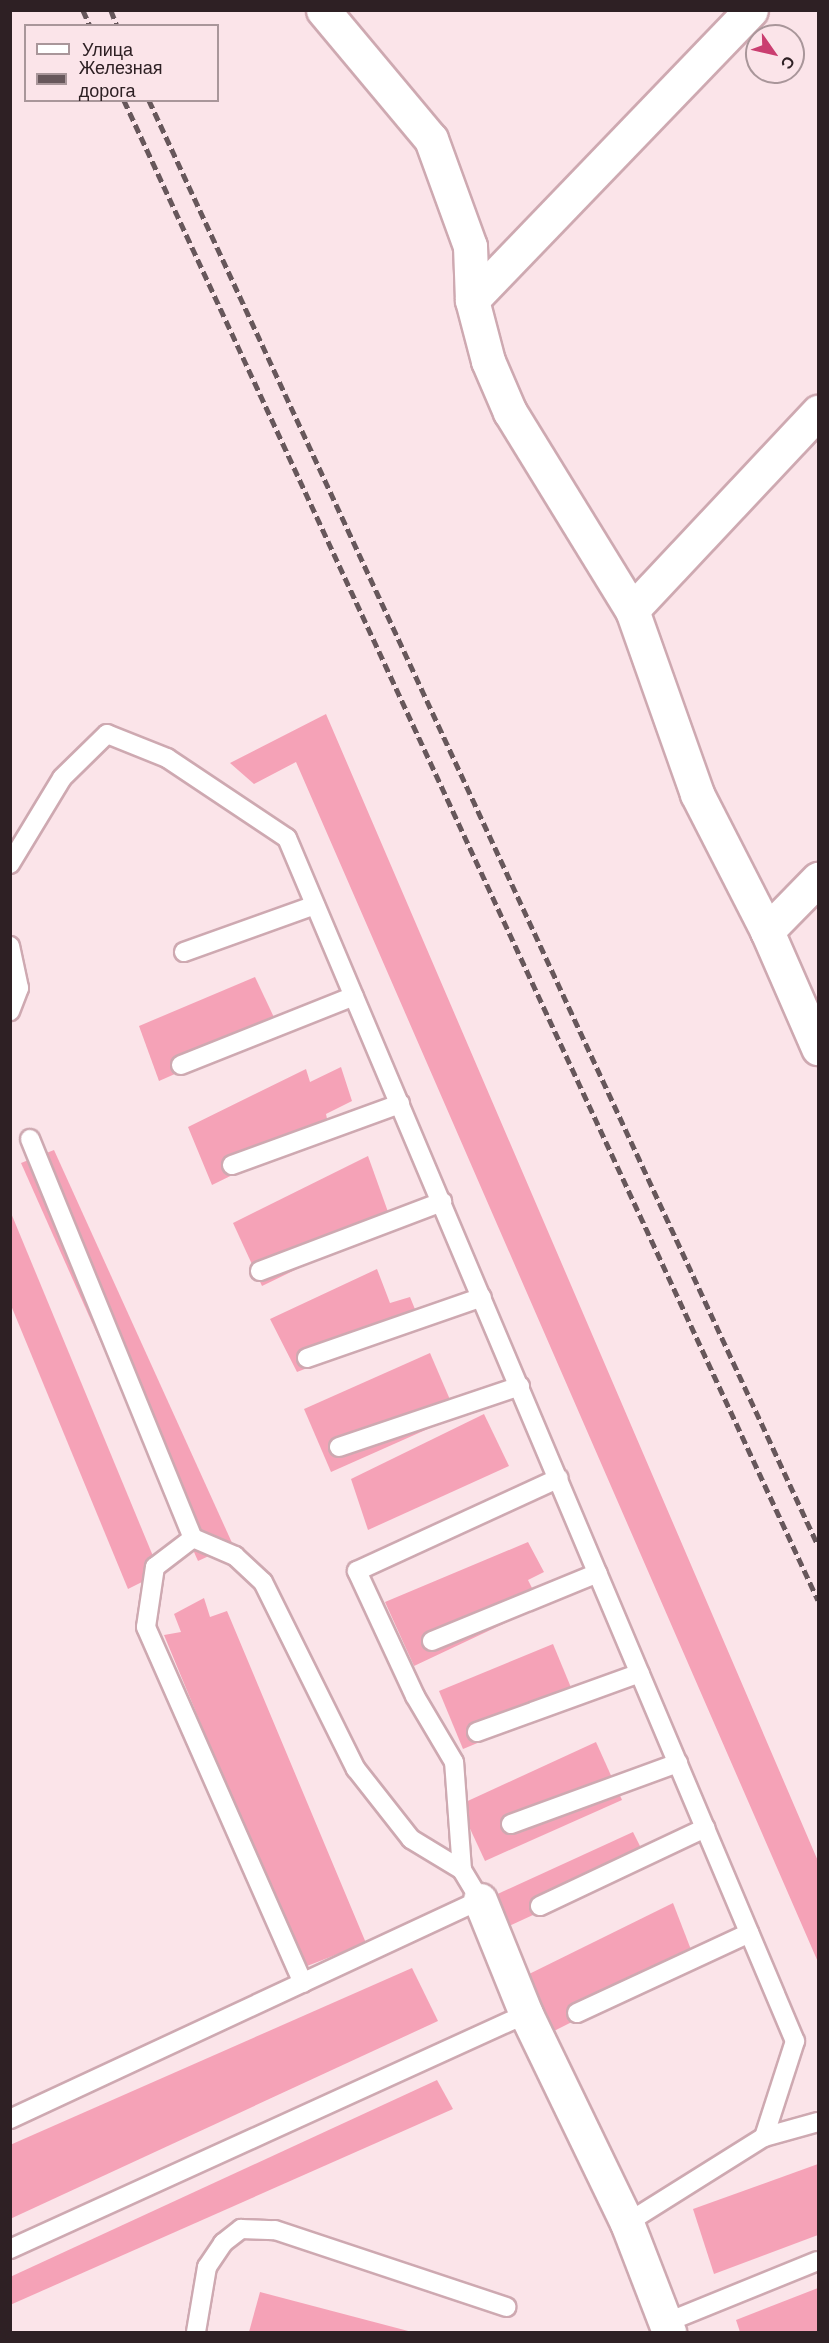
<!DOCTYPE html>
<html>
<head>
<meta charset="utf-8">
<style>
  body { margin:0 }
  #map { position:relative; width:829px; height:2343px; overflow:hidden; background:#fbe4e9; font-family:Barlow,sans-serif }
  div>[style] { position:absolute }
  .building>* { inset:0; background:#f5a2b7 }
  .roads { filter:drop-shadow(2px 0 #cea9b1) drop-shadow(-2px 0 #cea9b1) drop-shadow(0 2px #cea9b1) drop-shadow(0 -2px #cea9b1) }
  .lane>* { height:18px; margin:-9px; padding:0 9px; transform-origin:9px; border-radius:9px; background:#fff }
  .street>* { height:33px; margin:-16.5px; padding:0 16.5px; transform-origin:16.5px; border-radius:16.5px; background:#fff }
  .rail>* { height:4.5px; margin-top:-2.25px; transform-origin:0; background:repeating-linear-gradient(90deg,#67575b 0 9px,transparent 0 13.5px) }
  span { translate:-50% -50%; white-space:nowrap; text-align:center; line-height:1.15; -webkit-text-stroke:4.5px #fbe4e9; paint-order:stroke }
  .frame { position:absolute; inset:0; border:12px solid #2e2024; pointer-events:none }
  .legend { position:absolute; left:24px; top:24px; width:195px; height:78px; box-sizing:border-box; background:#fbe4e9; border:2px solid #a9969a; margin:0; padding:8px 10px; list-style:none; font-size:18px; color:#2e2024 }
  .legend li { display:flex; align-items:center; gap:12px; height:30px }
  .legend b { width:30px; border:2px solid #a9969a }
  .north { position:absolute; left:745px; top:24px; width:60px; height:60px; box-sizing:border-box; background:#fbe4e9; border:2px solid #a9969a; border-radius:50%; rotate:124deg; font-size:16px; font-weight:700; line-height:24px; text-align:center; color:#2e2024 }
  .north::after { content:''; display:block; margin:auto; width:21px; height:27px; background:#ca3e70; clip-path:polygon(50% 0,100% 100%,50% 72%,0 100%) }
</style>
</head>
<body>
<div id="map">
  <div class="building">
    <div style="clip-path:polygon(326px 714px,818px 1861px,818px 1962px,296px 762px,254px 784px,230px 763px)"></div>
    <div style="clip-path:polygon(255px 977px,279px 1028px,159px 1081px,139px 1026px)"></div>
    <div style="clip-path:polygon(341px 1067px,352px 1101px,326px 1114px,329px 1128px,212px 1185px,188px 1127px,306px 1069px,310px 1082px)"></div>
    <div style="clip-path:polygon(54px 1150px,233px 1545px,198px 1561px,21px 1163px)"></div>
    <div style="clip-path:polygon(368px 1156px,392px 1223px,262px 1286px,233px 1223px)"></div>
    <div style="clip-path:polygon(11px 1213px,160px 1573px,128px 1589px,10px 1303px)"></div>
    <div style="clip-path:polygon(377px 1269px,390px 1303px,410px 1297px,421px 1324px,297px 1372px,270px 1319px)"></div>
    <div style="clip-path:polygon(430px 1353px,457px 1416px,331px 1472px,304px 1409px)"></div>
    <div style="clip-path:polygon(484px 1414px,509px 1466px,368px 1530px,351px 1479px)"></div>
    <div style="clip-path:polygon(528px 1542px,544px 1572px,528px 1580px,541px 1606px,414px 1666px,385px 1602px)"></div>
    <div style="clip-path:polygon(204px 1598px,210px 1617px,227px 1611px,366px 1943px,302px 1968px,164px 1635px,181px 1632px,174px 1614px)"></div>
    <div style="clip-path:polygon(553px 1644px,577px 1702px,463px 1749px,439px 1691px)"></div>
    <div style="clip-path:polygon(596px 1742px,622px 1800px,485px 1861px,459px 1805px)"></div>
    <div style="clip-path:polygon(633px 1832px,648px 1862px,507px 1927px,491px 1897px)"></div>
    <div style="clip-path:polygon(673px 1903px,695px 1960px,552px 2032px,523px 1977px)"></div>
    <div style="clip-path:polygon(412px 1968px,438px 2021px,10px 2219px,10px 2145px)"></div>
    <div style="clip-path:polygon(437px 2080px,453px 2109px,10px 2305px,10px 2277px)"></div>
    <div style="clip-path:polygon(818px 2164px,818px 2235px,714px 2274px,693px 2209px)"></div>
    <div style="clip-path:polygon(818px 2288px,818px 2332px,740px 2332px,736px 2320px)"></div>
    <div style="clip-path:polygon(260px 2292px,412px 2332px,249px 2332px)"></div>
  </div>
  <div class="roads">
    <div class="lane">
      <div style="left:10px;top:864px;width:100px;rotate:-58.8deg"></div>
      <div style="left:62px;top:778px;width:63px;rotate:-44.4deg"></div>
      <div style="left:107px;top:734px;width:65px;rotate:21.8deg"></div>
      <div style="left:167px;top:758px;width:144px;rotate:33.7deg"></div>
      <div style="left:287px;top:838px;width:1306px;rotate:67.11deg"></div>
      <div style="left:795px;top:2041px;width:101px;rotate:107.9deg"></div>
      <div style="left:764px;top:2137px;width:162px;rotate:147.9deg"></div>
      <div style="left:10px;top:946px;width:43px;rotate:77.9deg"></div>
      <div style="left:19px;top:988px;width:25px;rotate:111deg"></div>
      <div style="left:184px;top:952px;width:139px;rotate:-19.7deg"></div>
      <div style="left:181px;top:1065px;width:186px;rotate:-21.7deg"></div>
      <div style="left:30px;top:1139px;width:431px;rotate:67.8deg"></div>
      <div style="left:232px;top:1165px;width:179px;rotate:-20deg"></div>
      <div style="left:260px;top:1271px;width:195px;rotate:-20.8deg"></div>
      <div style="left:307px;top:1358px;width:185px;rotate:-19.2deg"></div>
      <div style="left:339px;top:1447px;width:191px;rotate:-18.6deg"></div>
      <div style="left:432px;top:1641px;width:179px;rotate:-22.3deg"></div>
      <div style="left:477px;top:1732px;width:173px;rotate:-19.9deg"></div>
      <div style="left:511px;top:1824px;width:178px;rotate:-20.1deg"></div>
      <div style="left:540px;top:1906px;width:183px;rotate:-25.3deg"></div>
      <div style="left:303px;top:1983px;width:389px;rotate:-113.8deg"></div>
      <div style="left:146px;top:1627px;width:61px;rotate:-81.5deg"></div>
      <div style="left:155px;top:1567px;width:48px;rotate:-37.3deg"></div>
      <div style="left:193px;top:1538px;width:46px;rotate:23.2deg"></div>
      <div style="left:235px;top:1556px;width:38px;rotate:43deg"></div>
      <div style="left:263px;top:1582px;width:209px;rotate:63.6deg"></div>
      <div style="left:356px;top:1769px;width:89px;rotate:51.8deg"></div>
      <div style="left:411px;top:1839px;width:60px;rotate:31.3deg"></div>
      <div style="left:577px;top:2013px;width:190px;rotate:-24.9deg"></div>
      <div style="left:10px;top:2119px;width:519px;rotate:-24.98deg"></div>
      <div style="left:480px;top:1900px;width:35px;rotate:-121deg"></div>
      <div style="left:462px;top:1870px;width:108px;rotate:-94.2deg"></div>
      <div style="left:454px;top:1762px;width:77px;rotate:-120.6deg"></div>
      <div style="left:415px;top:1696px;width:138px;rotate:-114.9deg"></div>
      <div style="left:357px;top:1571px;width:222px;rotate:-24.7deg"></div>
      <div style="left:764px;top:2137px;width:56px;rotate:-15.5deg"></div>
      <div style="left:10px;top:2249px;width:567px;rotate:-24.49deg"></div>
      <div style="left:665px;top:2323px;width:165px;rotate:-22.1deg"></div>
      <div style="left:196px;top:2332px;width:66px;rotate:-80.4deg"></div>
      <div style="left:207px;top:2267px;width:29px;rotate:-56deg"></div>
      <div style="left:223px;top:2243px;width:23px;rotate:-38deg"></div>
      <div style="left:241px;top:2229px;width:34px;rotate:2deg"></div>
      <div style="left:275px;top:2230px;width:244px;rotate:18.4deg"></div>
    </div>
    <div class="street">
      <div style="left:323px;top:10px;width:168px;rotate:50.1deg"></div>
      <div style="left:431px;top:139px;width:114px;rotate:70deg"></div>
      <div style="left:470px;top:246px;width:54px;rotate:87.9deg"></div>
      <div style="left:472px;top:300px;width:63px;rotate:75.3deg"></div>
      <div style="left:488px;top:361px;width:56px;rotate:66.7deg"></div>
      <div style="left:510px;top:412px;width:233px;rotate:58.4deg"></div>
      <div style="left:632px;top:610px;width:195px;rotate:70.5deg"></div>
      <div style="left:697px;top:794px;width:154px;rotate:62.9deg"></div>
      <div style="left:767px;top:931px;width:128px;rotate:66.4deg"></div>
      <div style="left:472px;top:300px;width:402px;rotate:-46.1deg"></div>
      <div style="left:632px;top:610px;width:272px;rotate:-46.8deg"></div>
      <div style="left:767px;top:931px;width:73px;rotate:-45.6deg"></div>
      <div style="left:480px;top:1900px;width:123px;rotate:68deg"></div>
      <div style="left:526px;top:2014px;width:232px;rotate:64.2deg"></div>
      <div style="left:627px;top:2223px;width:117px;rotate:68.9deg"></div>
    </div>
  </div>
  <div class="rail">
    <div style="left:83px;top:10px;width:17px;rotate:66deg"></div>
    <div style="left:111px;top:10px;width:17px;rotate:69deg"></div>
    <div style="left:124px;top:100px;width:1653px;rotate:65.17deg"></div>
    <div style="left:149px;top:100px;width:1592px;rotate:65.16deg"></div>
  </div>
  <div class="frame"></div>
  <ul class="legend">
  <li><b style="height:8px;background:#fff"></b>Улица</li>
  <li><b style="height:8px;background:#67575b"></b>Железная дорога</li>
  </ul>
  <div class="north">С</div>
</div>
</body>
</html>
